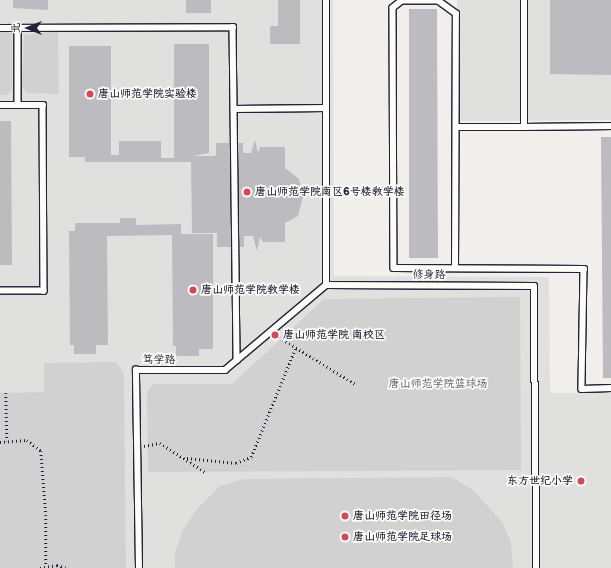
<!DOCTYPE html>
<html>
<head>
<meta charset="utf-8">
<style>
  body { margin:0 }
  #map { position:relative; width:611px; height:568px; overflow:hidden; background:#f0efec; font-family:"Balsamiq Sans","LXGW WenKai TC",sans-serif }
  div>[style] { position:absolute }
  .built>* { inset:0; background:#e0e0df }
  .green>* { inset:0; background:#d2d1d1 }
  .building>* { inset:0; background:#bcbcc0 }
  .path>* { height:2.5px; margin-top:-1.25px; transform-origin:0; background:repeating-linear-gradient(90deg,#22223b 0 1px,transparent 0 4px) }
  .roads { filter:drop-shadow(1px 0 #22223b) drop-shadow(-1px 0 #22223b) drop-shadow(0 1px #22223b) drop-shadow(0 -1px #22223b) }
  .service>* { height:5.5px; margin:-2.75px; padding:0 2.75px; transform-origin:2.75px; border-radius:2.75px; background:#fdfcf7 }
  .dots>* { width:11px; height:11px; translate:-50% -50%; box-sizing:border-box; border:2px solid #fdfcf7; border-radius:50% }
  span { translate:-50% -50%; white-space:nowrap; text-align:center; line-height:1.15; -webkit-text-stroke:3.5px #fdfcf7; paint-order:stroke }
  .poi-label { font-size:11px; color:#22223b; font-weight:700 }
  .left { translate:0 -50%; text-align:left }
  .right { translate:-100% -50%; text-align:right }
  .street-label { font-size:11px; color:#22223b }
  .park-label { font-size:11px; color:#575768 }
  .north { position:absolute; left:8px; top:8px; width:40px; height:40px; -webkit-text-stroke:3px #fdfcf7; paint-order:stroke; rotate:270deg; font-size:11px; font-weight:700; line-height:16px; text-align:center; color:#22223b }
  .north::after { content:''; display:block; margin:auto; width:14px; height:18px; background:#22223b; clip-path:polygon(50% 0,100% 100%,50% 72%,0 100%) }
</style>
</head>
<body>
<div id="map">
  <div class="built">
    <div style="clip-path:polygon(0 0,333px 0,334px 276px,549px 277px,550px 393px,611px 393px,611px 568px,0 568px)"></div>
    <div style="clip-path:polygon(457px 0,611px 0,611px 120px,457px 121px)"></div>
  </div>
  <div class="green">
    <div style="clip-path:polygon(58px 31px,59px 94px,26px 93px,22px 87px,24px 35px)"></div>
    <div style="clip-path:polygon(0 32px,12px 33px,12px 91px,7px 95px,0 95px)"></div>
    <div style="clip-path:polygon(520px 297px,521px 470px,148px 472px,147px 392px,153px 384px,232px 384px,324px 299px)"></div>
    <div style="clip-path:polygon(116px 362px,124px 373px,126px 568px,0 568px,0 393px,44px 392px,44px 363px)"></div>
    <div style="clip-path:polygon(452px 477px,474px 491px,503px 523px,511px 543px,513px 568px,175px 568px,175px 553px,182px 532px,197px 509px,220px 486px,244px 479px)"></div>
  </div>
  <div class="building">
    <div style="clip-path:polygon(13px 0,48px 0,48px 10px,13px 8px)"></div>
    <div style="clip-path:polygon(186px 0,211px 0,211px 13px,186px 13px)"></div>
    <div style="clip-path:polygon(278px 0,300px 0,300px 44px,270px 44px,270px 26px,278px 26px)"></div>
    <div style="clip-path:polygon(550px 0,611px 0,611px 75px,550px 74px)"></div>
    <div style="clip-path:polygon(409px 9px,437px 9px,438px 258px,409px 258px)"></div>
    <div style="clip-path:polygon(174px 44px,209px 44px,209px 153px,193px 156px,216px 156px,216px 143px,243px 143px,243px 153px,251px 153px,255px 140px,258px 153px,260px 147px,285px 147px,285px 168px,299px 179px,303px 197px,298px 216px,285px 223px,285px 242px,263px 242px,260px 237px,257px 251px,253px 236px,244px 236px,244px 247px,217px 247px,217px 233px,192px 233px,191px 162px,85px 162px,85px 157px,69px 157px,69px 46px,111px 46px,111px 155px,119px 155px,119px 141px,161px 141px,161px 158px,174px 158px)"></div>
    <div style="clip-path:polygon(0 121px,11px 121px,12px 265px,0 265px)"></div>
    <div style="clip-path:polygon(601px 137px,611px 137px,611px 378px,603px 378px)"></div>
    <div style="clip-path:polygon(120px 218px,136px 218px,136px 225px,181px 224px,181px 234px,213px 234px,213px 349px,199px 349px,199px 356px,176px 356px,176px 346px,173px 346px,172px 235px,107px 236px,108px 345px,96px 345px,96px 354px,74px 354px,74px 345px,70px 345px,69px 231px,75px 231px,75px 223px,120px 223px)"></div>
  </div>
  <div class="path">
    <div style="left:279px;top:337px;width:89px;rotate:31.7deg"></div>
    <div style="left:6px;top:393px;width:48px;rotate:88.8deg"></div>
    <div style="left:0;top:442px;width:27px;rotate:-4deg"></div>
    <div style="left:27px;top:440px;width:18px;rotate:38deg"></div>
    <div style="left:41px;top:451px;width:64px;rotate:85.5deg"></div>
    <div style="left:46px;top:515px;width:50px;rotate:90deg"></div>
    <div style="left:144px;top:446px;width:16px;rotate:-11deg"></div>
    <div style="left:160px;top:443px;width:54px;rotate:32.8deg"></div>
    <div style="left:187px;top:458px;width:49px;rotate:5.8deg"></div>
    <div style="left:236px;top:463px;width:16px;rotate:-22deg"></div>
    <div style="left:251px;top:457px;width:119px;rotate:-67.8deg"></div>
    <div style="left:40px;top:568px;width:17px;rotate:-10deg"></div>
    <div style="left:57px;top:565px;width:9px;rotate:18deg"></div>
  </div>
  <div class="roads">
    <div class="service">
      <div style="left:524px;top:0;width:127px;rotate:90deg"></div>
      <div style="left:524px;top:127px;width:87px;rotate:-0.7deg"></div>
      <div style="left:18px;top:27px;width:78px;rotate:90deg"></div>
      <div style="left:0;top:28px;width:233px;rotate:-0.2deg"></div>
      <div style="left:233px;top:27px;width:333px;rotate:89.3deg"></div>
      <div style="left:0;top:105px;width:43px"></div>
      <div style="left:43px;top:105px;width:186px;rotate:89.7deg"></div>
      <div style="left:44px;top:291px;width:44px;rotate:180deg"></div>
      <div style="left:234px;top:109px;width:92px;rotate:-0.6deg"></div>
      <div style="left:456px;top:127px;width:68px"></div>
      <div style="left:455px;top:268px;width:254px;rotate:-89.8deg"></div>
      <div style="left:456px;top:14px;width:22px;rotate:-144deg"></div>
      <div style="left:438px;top:1px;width:36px;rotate:180deg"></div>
      <div style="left:402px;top:1px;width:11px;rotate:142deg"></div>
      <div style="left:393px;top:8px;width:260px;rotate:89.8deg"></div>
      <div style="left:394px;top:268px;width:190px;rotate:0.3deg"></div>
      <div style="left:584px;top:269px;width:120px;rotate:91deg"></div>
      <div style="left:582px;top:389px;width:29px;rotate:-2deg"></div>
      <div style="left:326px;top:285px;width:208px;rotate:0.3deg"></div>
      <div style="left:534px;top:286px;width:282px;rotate:89.4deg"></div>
      <div style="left:326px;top:285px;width:285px;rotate:-90deg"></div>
      <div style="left:139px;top:568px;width:198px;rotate:-90.9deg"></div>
      <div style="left:136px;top:370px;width:89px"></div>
      <div style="left:225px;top:370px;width:132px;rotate:-40.1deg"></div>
    </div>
  </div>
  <div class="dots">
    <div style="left:90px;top:94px;background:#d1495b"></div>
    <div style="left:247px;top:192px;background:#d1495b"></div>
    <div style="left:193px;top:290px;background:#d1495b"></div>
    <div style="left:275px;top:335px;background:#d1495b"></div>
    <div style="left:581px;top:481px;background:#d1495b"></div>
    <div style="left:345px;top:516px;background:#d1495b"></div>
    <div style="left:345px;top:537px;background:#d1495b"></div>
  </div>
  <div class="poi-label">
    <span class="left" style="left:98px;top:94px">唐山师范学院实验楼</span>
    <span class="left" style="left:255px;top:192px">唐山师范学院南区6号楼教学楼</span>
    <span class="left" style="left:201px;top:290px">唐山师范学院教学楼</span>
    <span class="left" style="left:283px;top:335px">唐山师范学院 南校区</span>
    <span class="right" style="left:573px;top:481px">东方世纪小学</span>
    <span class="left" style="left:353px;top:516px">唐山师范学院田径场</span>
    <span class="left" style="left:353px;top:537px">唐山师范学院足球场</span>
  </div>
  <div class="street-label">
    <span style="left:429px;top:275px">修身路</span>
    <span style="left:159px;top:360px">笃学路</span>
  </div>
  <div class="park-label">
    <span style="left:438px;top:384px">唐山师范学院篮球场</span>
  </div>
  <div class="north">北</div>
</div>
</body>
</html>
